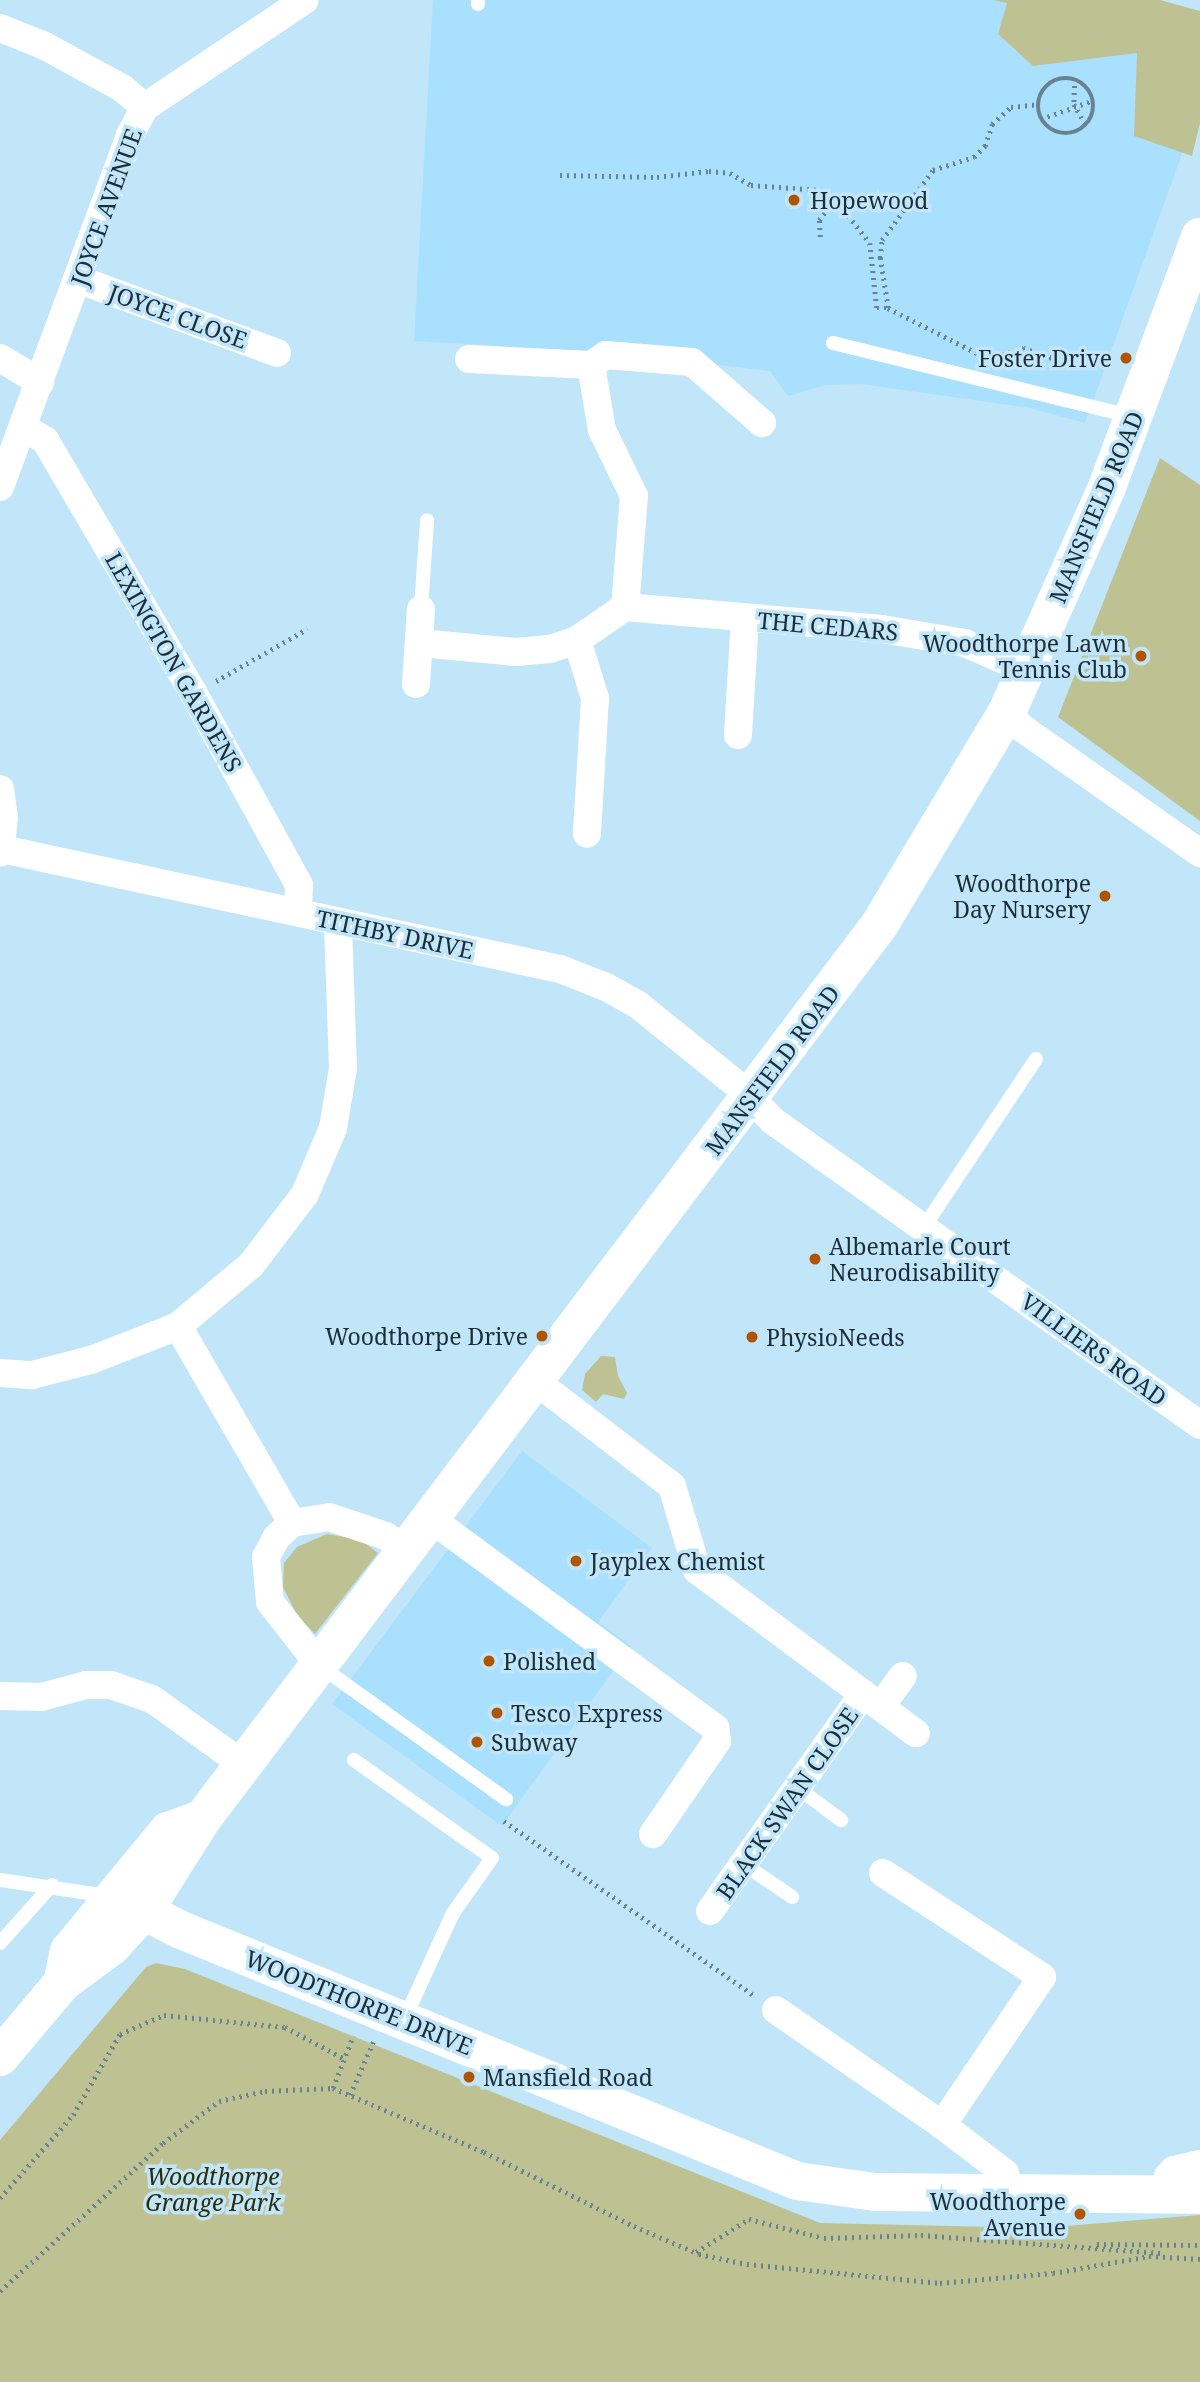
<!DOCTYPE html>
<html>
<head>
<meta charset="utf-8">
<style>
  body { margin:0 }
  #map { position:relative; width:1200px; height:2382px; overflow:hidden; background:#c1e5f9; font-family:"Noto Serif",serif }
  div>[style] { position:absolute }
  .built>* { inset:0; background:#a9e0fd }
  .green>* { inset:0; background:#bec293 }
  .path>* { height:4.5px; margin-top:-2.25px; transform-origin:0; background:repeating-linear-gradient(90deg,#688290 0 2px,transparent 0 7px) }
  .path>.ring { margin:-2.25px; padding:0; box-sizing:content-box; background:none; border:4.5px solid #688290; border-radius:50% }
  .lane>* { height:14px; margin:-7px; padding:0 7px; transform-origin:7px; border-radius:7px; background:#fff }
  .street>* { height:28px; margin:-14px; padding:0 14px; transform-origin:14px; border-radius:14px; background:#fff }
  .secondary>* { height:38px; margin:-19px; padding:0 19px; transform-origin:19px; border-radius:19px; background:#fff }
  .highway>* { height:38px; margin:-19px; padding:0 19px; transform-origin:19px; border-radius:19px; background:#fff }
  .dots>* { width:19px; height:19px; translate:-50% -50%; box-sizing:border-box; border:4px solid #c1e5f9; border-radius:50% }
  span { translate:-50% -50%; white-space:nowrap; text-align:center; line-height:1.15; -webkit-text-stroke:7px #c1e5f9; paint-order:stroke }
  .poi-label { font-size:23px; color:#1b2d36 }
  .left { translate:0 -50%; text-align:left }
  .right { translate:-100% -50%; text-align:right }
  .street-label { font-size:23px; color:#1b2d36 }
  .park-label { font-size:23px; color:#2c2d0a; font-style:italic }
</style>
</head>
<body>
<div id="map">
  <div class="built">
    <div style="clip-path:polygon(433px 0,1084px 0,1200px 104px,1085px 423px,1030px 408px,861px 384px,826px 385px,788px 396px,770px 371px,604px 352px,414px 341px)"></div>
    <div style="clip-path:polygon(522px 1451px,652px 1548px,598px 1622px,631px 1646px,502px 1826px,332px 1704px)"></div>
  </div>
  <div class="green">
    <div style="clip-path:polygon(993px 0,1160px 0,1200px 11px,1200px 123px,1192px 156px,1134px 136px,1137px 53px,1033px 66px,998px 34px,1007px 3px)"></div>
    <div style="clip-path:polygon(1160px 458px,1200px 485px,1200px 821px,1058px 717px)"></div>
    <div style="clip-path:polygon(601px 1356px,615px 1357px,618px 1376px,627px 1393px,624px 1399px,603px 1394px,596px 1402px,582px 1390px,585px 1374px)"></div>
    <div style="clip-path:polygon(327px 1534px,361px 1540px,378px 1553px,315px 1634px,297px 1615px,283px 1587px,284px 1563px,297px 1547px)"></div>
    <div style="clip-path:polygon(156px 1963px,185px 1969px,820px 2223px,1041px 2228px,1200px 2215px,1200px 2382px,0 2382px,0 2140px,146px 1967px)"></div>
  </div>
  <div class="path">
    <div class="ring" style="left:1038px;top:78px;width:51.5px;height:51.5px"></div>
    <div style="left:1075px;top:79px;width:25px;rotate:92deg"></div>
    <div style="left:1074px;top:104px;width:25px;rotate:61deg"></div>
    <div style="left:1041px;top:119px;width:56px;rotate:-19.7deg"></div>
    <div style="left:560px;top:175px;width:97px;rotate:1.2deg"></div>
    <div style="left:657px;top:177px;width:52px;rotate:-6.6deg"></div>
    <div style="left:709px;top:171px;width:21px;rotate:5deg"></div>
    <div style="left:730px;top:173px;width:24px;rotate:30deg"></div>
    <div style="left:751px;top:185px;width:69px;rotate:4.1deg"></div>
    <div style="left:820px;top:190px;width:17px;rotate:31deg"></div>
    <div style="left:835px;top:199px;width:56px;rotate:51.5deg"></div>
    <div style="left:870px;top:243px;width:65px;rotate:83.9deg"></div>
    <div style="left:877px;top:308px;width:11px"></div>
    <div style="left:888px;top:308px;width:113px;rotate:26.8deg"></div>
    <div style="left:989px;top:359px;width:36px;rotate:-18deg"></div>
    <div style="left:1023px;top:348px;width:53px;rotate:18.8deg"></div>
    <div style="left:820px;top:237px;width:17px;rotate:-93deg"></div>
    <div style="left:819px;top:220px;width:26px;rotate:-53deg"></div>
    <div style="left:888px;top:308px;width:51px;rotate:-99.1deg"></div>
    <div style="left:880px;top:258px;width:18px;rotate:-84deg"></div>
    <div style="left:882px;top:240px;width:87px;rotate:-53.9deg"></div>
    <div style="left:933px;top:170px;width:43px;rotate:-17.6deg"></div>
    <div style="left:974px;top:157px;width:16px;rotate:-45deg"></div>
    <div style="left:985px;top:146px;width:23px;rotate:-72deg"></div>
    <div style="left:992px;top:124px;width:25px;rotate:-42deg"></div>
    <div style="left:1011px;top:107px;width:27px;rotate:-6deg"></div>
    <div style="left:216px;top:681px;width:105px;rotate:-29.7deg"></div>
    <div style="left:504px;top:1821px;width:306px;rotate:34.9deg"></div>
    <div style="left:333px;top:2088px;width:164px;rotate:23deg"></div>
    <div style="left:484px;top:2152px;width:167px;rotate:26.3deg"></div>
    <div style="left:634px;top:2226px;width:71px;rotate:23.3deg"></div>
    <div style="left:699px;top:2254px;width:49px;rotate:11.8deg"></div>
    <div style="left:747px;top:2264px;width:194px;rotate:5.6deg"></div>
    <div style="left:940px;top:2283px;width:113px;rotate:-5.1deg"></div>
    <div style="left:1053px;top:2273px;width:97px;rotate:-10deg"></div>
    <div style="left:1149px;top:2256px;width:51px;rotate:3.4deg"></div>
    <div style="left:350px;top:2095px;width:58px;rotate:-66.5deg"></div>
    <div style="left:0;top:2198px;width:111px;rotate:-48.7deg"></div>
    <div style="left:73px;top:2115px;width:94px;rotate:-59.9deg"></div>
    <div style="left:120px;top:2034px;width:48px;rotate:-23.4deg"></div>
    <div style="left:164px;top:2015px;width:122px;rotate:5.7deg"></div>
    <div style="left:285px;top:2027px;width:68px;rotate:28.1deg"></div>
    <div style="left:1097px;top:2244px;width:103px;rotate:0.6deg"></div>
    <div style="left:696px;top:2252px;width:62px;rotate:-31.9deg"></div>
    <div style="left:749px;top:2219px;width:77px;rotate:14.2deg"></div>
    <div style="left:824px;top:2238px;width:97px;rotate:-1.8deg"></div>
    <div style="left:921px;top:2235px;width:241px;rotate:4.3deg"></div>
    <div style="left:0;top:2291px;width:220px;rotate:-42.2deg"></div>
    <div style="left:163px;top:2143px;width:70px;rotate:-36.9deg"></div>
    <div style="left:219px;top:2101px;width:47px;rotate:-12.3deg"></div>
    <div style="left:265px;top:2091px;width:68px;rotate:-2.5deg"></div>
    <div style="left:333px;top:2088px;width:56px;rotate:-69deg"></div>
  </div>
  <div class="lane">
    <div style="left:478px;top:0;width:4px;rotate:90deg"></div>
    <div style="left:833px;top:343px;width:307px;rotate:13.8deg"></div>
    <div style="left:421px;top:609px;width:89px;rotate:-86.1deg"></div>
    <div style="left:924px;top:1227px;width:202px;rotate:-56.3deg"></div>
    <div style="left:320px;top:1666px;width:229px;rotate:35.6deg"></div>
    <div style="left:354px;top:1760px;width:169px;rotate:35.4deg"></div>
    <div style="left:492px;top:1858px;width:67px;rotate:125.3deg"></div>
    <div style="left:453px;top:1913px;width:118px;rotate:114.6deg"></div>
    <div style="left:798px;top:1788px;width:54px;rotate:36.7deg"></div>
    <div style="left:745px;top:1865px;width:57px;rotate:34.2deg"></div>
    <div style="left:0;top:1880px;width:110px;rotate:8.4deg"></div>
    <div style="left:0;top:1943px;width:78px;rotate:-48.1deg"></div>
  </div>
  <div class="street">
    <div style="left:0;top:28px;width:46px;rotate:21.6deg"></div>
    <div style="left:43px;top:45px;width:90px;rotate:28.6deg"></div>
    <div style="left:122px;top:88px;width:30px;rotate:40deg"></div>
    <div style="left:80px;top:280px;width:210px;rotate:20.3deg"></div>
    <div style="left:0;top:358px;width:47px;rotate:31deg"></div>
    <div style="left:469px;top:359px;width:122px;rotate:2.8deg"></div>
    <div style="left:591px;top:365px;width:66px;rotate:80.4deg"></div>
    <div style="left:602px;top:430px;width:73px;rotate:64.1deg"></div>
    <div style="left:634px;top:496px;width:111px;rotate:94.6deg"></div>
    <div style="left:591px;top:365px;width:18px;rotate:-34deg"></div>
    <div style="left:606px;top:355px;width:86px;rotate:4.7deg"></div>
    <div style="left:692px;top:362px;width:93px;rotate:41.1deg"></div>
    <div style="left:23px;top:427px;width:26px;rotate:31deg"></div>
    <div style="left:45px;top:440px;width:294px;rotate:59.6deg"></div>
    <div style="left:194px;top:694px;width:218px;rotate:61.2deg"></div>
    <div style="left:299px;top:885px;width:27px;rotate:92deg"></div>
    <div style="left:0;top:487px;width:375px;rotate:-69.7deg"></div>
    <div style="left:130px;top:135px;width:32px;rotate:-62deg"></div>
    <div style="left:145px;top:107px;width:192px;rotate:-33.8deg"></div>
    <div style="left:577px;top:640px;width:61px;rotate:72.8deg"></div>
    <div style="left:595px;top:698px;width:136px;rotate:93.4deg"></div>
    <div style="left:420px;top:643px;width:96px;rotate:5.4deg"></div>
    <div style="left:516px;top:652px;width:34px;rotate:-5deg"></div>
    <div style="left:550px;top:649px;width:28px;rotate:-18deg"></div>
    <div style="left:577px;top:640px;width:58px;rotate:-34.5deg"></div>
    <div style="left:625px;top:607px;width:258px;rotate:4.9deg"></div>
    <div style="left:882px;top:629px;width:84px;rotate:9.6deg"></div>
    <div style="left:965px;top:643px;width:67px;rotate:23.9deg"></div>
    <div style="left:416px;top:684px;width:75px;rotate:-86.2deg"></div>
    <div style="left:1007px;top:712px;width:22px;rotate:47deg"></div>
    <div style="left:1022px;top:728px;width:218px;rotate:35.1deg"></div>
    <div style="left:738px;top:735px;width:117px;rotate:-86.6deg"></div>
    <div style="left:0;top:789px;width:28px;rotate:82deg"></div>
    <div style="left:4px;top:817px;width:36px;rotate:96deg"></div>
    <div style="left:2px;top:849px;width:571px;rotate:12.14deg"></div>
    <div style="left:560px;top:969px;width:49px;rotate:21.4deg"></div>
    <div style="left:606px;top:987px;width:35px;rotate:29deg"></div>
    <div style="left:637px;top:1004px;width:132px;rotate:38.9deg"></div>
    <div style="left:740px;top:1087px;width:47px;rotate:45.9deg"></div>
    <div style="left:773px;top:1121px;width:524px;rotate:35.45deg"></div>
    <div style="left:178px;top:1326px;width:228px;rotate:59.9deg"></div>
    <div style="left:0;top:1373px;width:32px;rotate:4deg"></div>
    <div style="left:32px;top:1375px;width:61px;rotate:-14.3deg"></div>
    <div style="left:91px;top:1360px;width:93px;rotate:-21.3deg"></div>
    <div style="left:178px;top:1326px;width:95px;rotate:-39.9deg"></div>
    <div style="left:251px;top:1265px;width:89px;rotate:-52.7deg"></div>
    <div style="left:305px;top:1194px;width:72px;rotate:-67deg"></div>
    <div style="left:333px;top:1128px;width:61px;rotate:-80.5deg"></div>
    <div style="left:343px;top:1068px;width:145px;rotate:-92deg"></div>
    <div style="left:534px;top:1380px;width:174px;rotate:37.5deg"></div>
    <div style="left:672px;top:1486px;width:88px;rotate:73.4deg"></div>
    <div style="left:697px;top:1570px;width:273px;rotate:36.7deg"></div>
    <div style="left:431px;top:1519px;width:353px;rotate:36.3deg"></div>
    <div style="left:715px;top:1728px;width:13px;rotate:81deg"></div>
    <div style="left:717px;top:1741px;width:113px;rotate:124.5deg"></div>
    <div style="left:320px;top:1666px;width:81px;rotate:-128deg"></div>
    <div style="left:270px;top:1602px;width:45px;rotate:-95.1deg"></div>
    <div style="left:266px;top:1557px;width:21px;rotate:-62deg"></div>
    <div style="left:276px;top:1538px;width:22px;rotate:-43deg"></div>
    <div style="left:292px;top:1523px;width:37px;rotate:-9deg"></div>
    <div style="left:329px;top:1517px;width:60px;rotate:18.4deg"></div>
    <div style="left:386px;top:1536px;width:26px;rotate:36deg"></div>
    <div style="left:0;top:1696px;width:41px;rotate:1.4deg"></div>
    <div style="left:41px;top:1697px;width:47px;rotate:-14.9deg"></div>
    <div style="left:86px;top:1685px;width:25px"></div>
    <div style="left:111px;top:1685px;width:43px;rotate:18.9deg"></div>
    <div style="left:152px;top:1699px;width:113px;rotate:35.7deg"></div>
    <div style="left:881px;top:1706px;width:37px;rotate:-54deg"></div>
    <div style="left:883px;top:1873px;width:190px;rotate:33.2deg"></div>
    <div style="left:1042px;top:1977px;width:179px;rotate:124deg"></div>
    <div style="left:942px;top:2125px;width:79px;rotate:37.3deg"></div>
    <div style="left:1005px;top:2173px;width:18px;rotate:77deg"></div>
    <div style="left:710px;top:1911px;width:266px;rotate:-54.8deg"></div>
    <div style="left:776px;top:2010px;width:202px;rotate:34.7deg"></div>
    <div style="left:1165px;top:2195px;width:19px;rotate:-81deg"></div>
    <div style="left:1168px;top:2176px;width:8px;rotate:-45deg"></div>
    <div style="left:1174px;top:2170px;width:27px;rotate:-13deg"></div>
  </div>
  <div class="secondary">
    <div style="left:116px;top:1897px;width:73px;rotate:26.9deg"></div>
    <div style="left:181px;top:1930px;width:665px;rotate:22.17deg"></div>
    <div style="left:797px;top:2181px;width:79px;rotate:8deg"></div>
    <div style="left:875px;top:2192px;width:325px;rotate:0.5deg"></div>
  </div>
  <div class="highway">
    <div style="left:63px;top:1979px;width:29px;rotate:-78deg"></div>
    <div style="left:69px;top:1951px;width:156px;rotate:-50.5deg"></div>
    <div style="left:168px;top:1831px;width:37px;rotate:-20deg"></div>
    <div style="left:0;top:2057px;width:97px;rotate:-50deg"></div>
    <div style="left:62px;top:1983px;width:62px;rotate:-36.5deg"></div>
    <div style="left:112px;top:1946px;width:47px;rotate:-47.6deg"></div>
    <div style="left:144px;top:1911px;width:110px;rotate:-57.6deg"></div>
    <div style="left:203px;top:1818px;width:1121px;rotate:-52.86deg"></div>
    <div style="left:880px;top:924px;width:247px;rotate:-59.1deg"></div>
    <div style="left:1007px;top:712px;width:246px;rotate:-66deg"></div>
    <div style="left:1107px;top:487px;width:267px;rotate:-69.6deg"></div>
  </div>
  <div class="dots">
    <div style="left:794px;top:200px;background:#b15400"></div>
    <div style="left:1126px;top:358px;background:#b15400"></div>
    <div style="left:1141px;top:656px;background:#b15400"></div>
    <div style="left:1105px;top:896px;background:#b15400"></div>
    <div style="left:815px;top:1259px;background:#b15400"></div>
    <div style="left:542px;top:1336px;background:#b15400"></div>
    <div style="left:752px;top:1337px;background:#b15400"></div>
    <div style="left:576px;top:1561px;background:#b15400"></div>
    <div style="left:489px;top:1661px;background:#b15400"></div>
    <div style="left:497px;top:1713px;background:#b15400"></div>
    <div style="left:477px;top:1742px;background:#b15400"></div>
    <div style="left:469px;top:2077px;background:#b15400"></div>
    <div style="left:1080px;top:2214px;background:#b15400"></div>
  </div>
  <div class="poi-label">
    <span class="left" style="left:810px;top:200px">Hopewood</span>
    <span class="right" style="left:1112px;top:358px">Foster Drive</span>
    <span class="right" style="left:1127px;top:656px">Woodthorpe Lawn<br>Tennis Club</span>
    <span class="right" style="left:1091px;top:896px">Woodthorpe<br>Day Nursery</span>
    <span class="left" style="left:829px;top:1259px">Albemarle Court<br>Neurodisability</span>
    <span class="right" style="left:528px;top:1336px">Woodthorpe Drive</span>
    <span class="left" style="left:766px;top:1337px">PhysioNeeds</span>
    <span class="left" style="left:590px;top:1561px">Jayplex Chemist</span>
    <span class="left" style="left:503px;top:1661px">Polished</span>
    <span class="left" style="left:511px;top:1713px">Tesco Express</span>
    <span class="left" style="left:491px;top:1742px">Subway</span>
    <span class="left" style="left:483px;top:2077px">Mansfield Road</span>
    <span class="right" style="left:1066px;top:2214px">Woodthorpe<br>Avenue</span>
  </div>
  <div class="street-label">
    <span style="left:106px;top:207px;rotate:-70deg">JOYCE AVENUE</span>
    <span style="left:178px;top:316px;rotate:20deg">JOYCE CLOSE</span>
    <span style="left:1096px;top:507px;rotate:-67deg">MANSFIELD ROAD</span>
    <span style="left:828px;top:626px;rotate:5deg">THE CEDARS</span>
    <span style="left:174px;top:662px;rotate:60deg">LEXINGTON GARDENS</span>
    <span style="left:395px;top:934px;rotate:12deg">TITHBY DRIVE</span>
    <span style="left:772px;top:1070px;rotate:-53deg">MANSFIELD ROAD</span>
    <span style="left:1094px;top:1349px;rotate:36deg">VILLIERS ROAD</span>
    <span style="left:787px;top:1803px;rotate:-55deg">BLACK SWAN CLOSE</span>
    <span style="left:359px;top:2002px;rotate:22deg">WOODTHORPE DRIVE</span>
  </div>
  <div class="park-label">
    <span style="left:213px;top:2189px">Woodthorpe<br>Grange Park</span>
  </div>
</div>
</body>
</html>
